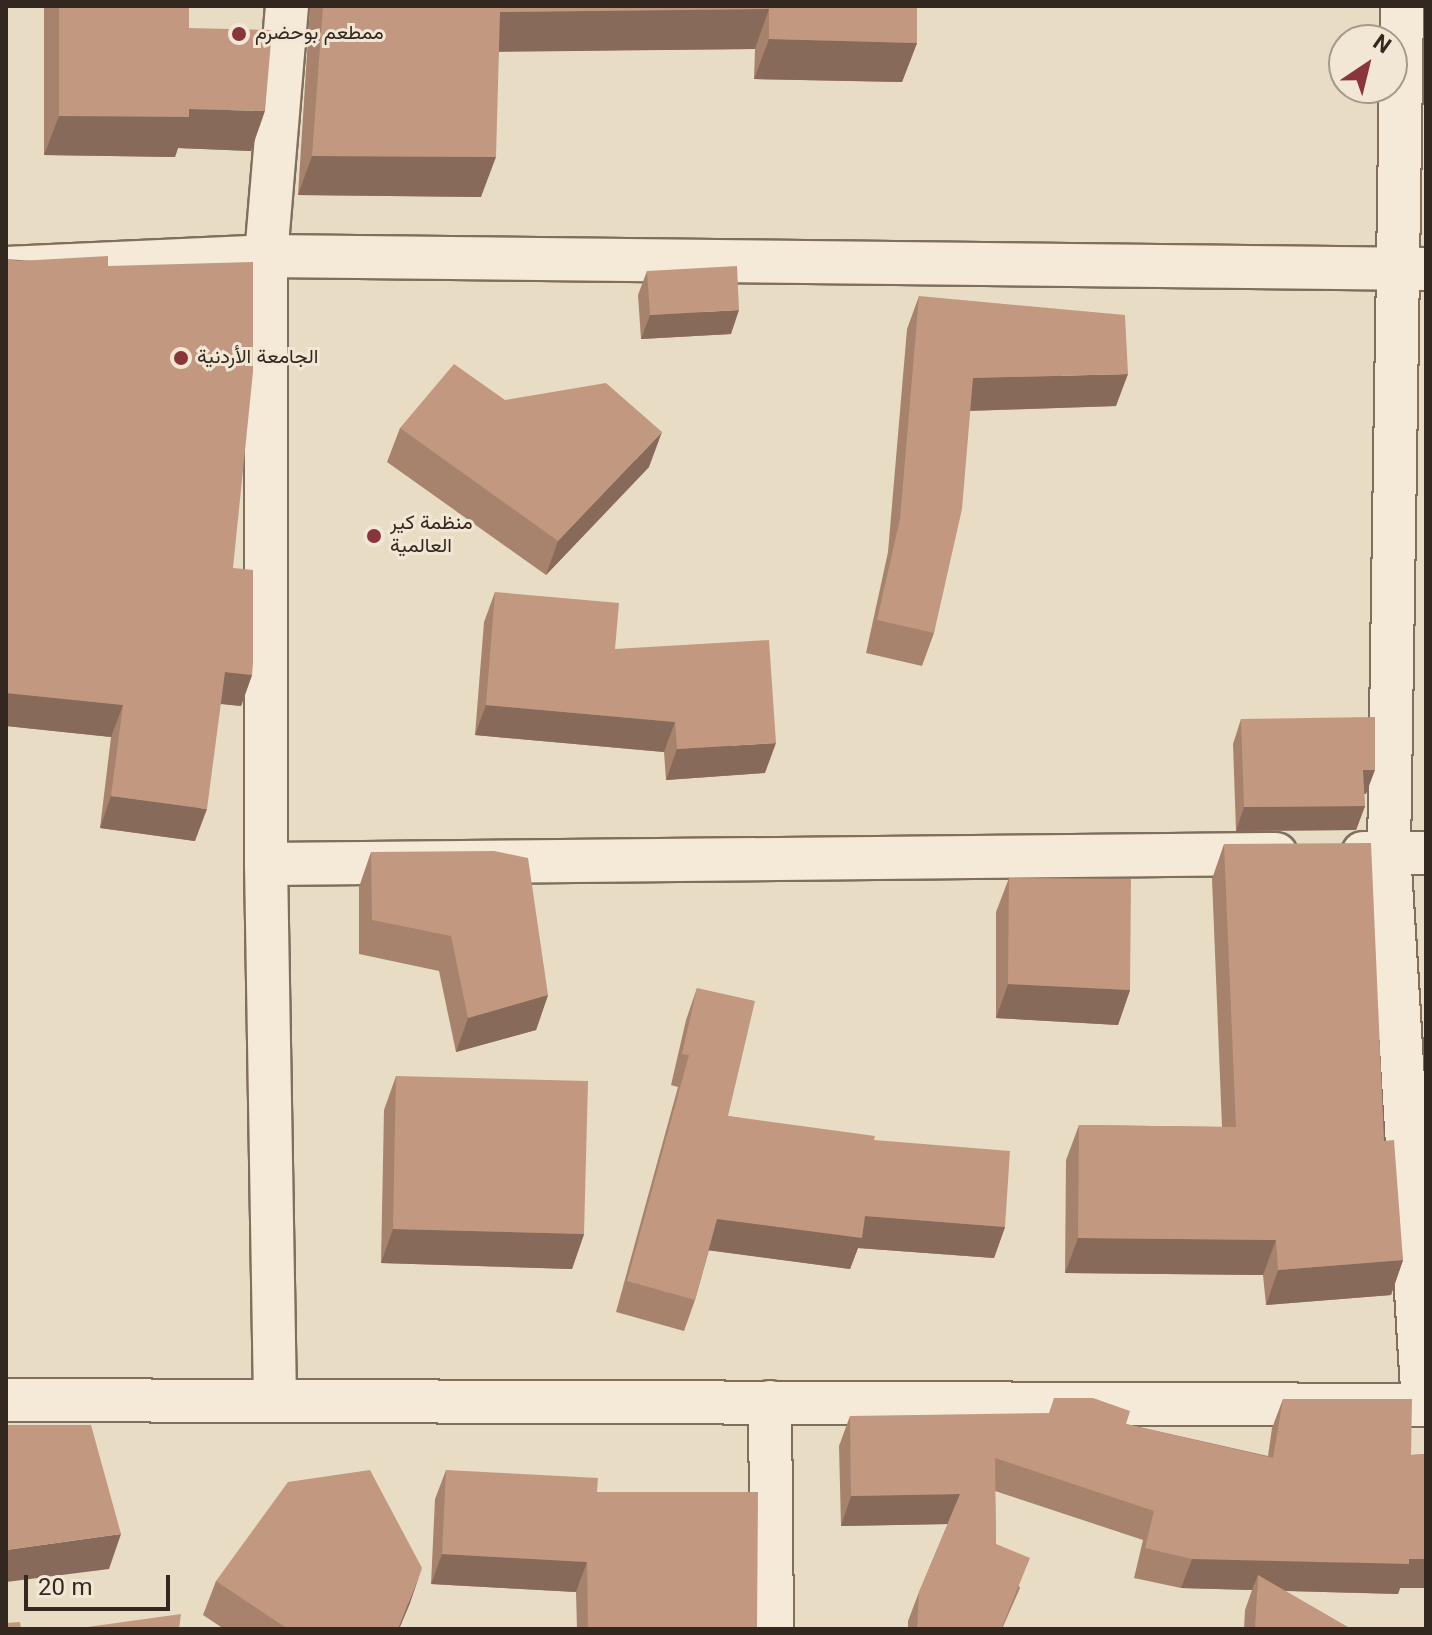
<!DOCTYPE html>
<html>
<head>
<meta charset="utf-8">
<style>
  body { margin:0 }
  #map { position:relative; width:1432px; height:1635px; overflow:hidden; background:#e8dcc5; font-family:Georgia,Vazirmatn,serif }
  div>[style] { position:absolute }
  .roads { filter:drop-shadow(2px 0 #816f5d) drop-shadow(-2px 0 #816f5d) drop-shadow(0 2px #816f5d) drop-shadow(0 -2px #816f5d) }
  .street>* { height:42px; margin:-21px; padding:0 21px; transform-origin:21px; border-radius:21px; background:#f4ead7 }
  .wall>* { inset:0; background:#a7836e }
  .shaded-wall>* { inset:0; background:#886a5a }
  .building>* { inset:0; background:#c29880 }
  .dots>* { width:22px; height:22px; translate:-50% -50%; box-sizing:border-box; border:4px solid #f1e7d4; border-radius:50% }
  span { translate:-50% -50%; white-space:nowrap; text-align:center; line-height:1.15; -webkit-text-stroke:6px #f1e7d4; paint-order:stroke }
  .poi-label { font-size:20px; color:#33281f }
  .left { translate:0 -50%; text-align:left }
  .frame { position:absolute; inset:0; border:8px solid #33281f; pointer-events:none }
  .north { position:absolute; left:1328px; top:24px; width:80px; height:80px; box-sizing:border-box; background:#f1e7d4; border:2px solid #a59b8c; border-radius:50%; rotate:35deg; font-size:22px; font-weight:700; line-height:32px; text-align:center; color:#33281f }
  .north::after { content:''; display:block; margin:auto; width:28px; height:36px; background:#893539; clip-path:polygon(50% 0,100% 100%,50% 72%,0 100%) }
  .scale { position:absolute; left:24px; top:1575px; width:146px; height:36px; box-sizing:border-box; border:4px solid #33281f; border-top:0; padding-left:10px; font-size:24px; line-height:28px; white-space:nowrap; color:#33281f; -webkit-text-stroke:6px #f1e7d4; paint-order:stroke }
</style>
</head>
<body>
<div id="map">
  <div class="roads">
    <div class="street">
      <div style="left:1402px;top:6px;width:846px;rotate:90.88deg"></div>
      <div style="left:1389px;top:852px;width:554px;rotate:86.48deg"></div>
      <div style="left:6px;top:268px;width:260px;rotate:-2.6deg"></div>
      <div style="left:266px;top:256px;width:1160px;rotate:0.64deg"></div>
      <div style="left:1363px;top:853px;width:63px"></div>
      <div style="left:266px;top:864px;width:1010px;rotate:-0.57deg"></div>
      <div style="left:6px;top:1400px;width:1420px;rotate:0.2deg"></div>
      <div style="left:275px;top:1400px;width:536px;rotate:-90.96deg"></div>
      <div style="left:266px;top:864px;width:608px;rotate:-90deg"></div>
      <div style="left:266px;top:256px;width:251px;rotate:-85.2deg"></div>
      <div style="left:770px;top:1402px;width:227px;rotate:89.5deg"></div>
    </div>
  </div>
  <div class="wall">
    <div style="clip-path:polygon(44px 6px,189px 6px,189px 28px,251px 151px,178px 148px,175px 157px,44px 155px)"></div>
    <div style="clip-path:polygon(310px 6px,917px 6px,917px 43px,902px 82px,754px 79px,755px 49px,499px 51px,481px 197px,298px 195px)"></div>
    <div style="clip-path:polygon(6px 259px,108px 266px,233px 568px,252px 675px,241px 706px,220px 704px,195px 841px,100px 828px,111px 737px,6px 726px)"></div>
    <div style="clip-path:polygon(647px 271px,731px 334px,641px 339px,638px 295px)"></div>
    <div style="clip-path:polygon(919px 296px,1116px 406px,970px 411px,934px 633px,922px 666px,866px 653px,888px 552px,907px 329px)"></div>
    <div style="clip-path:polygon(505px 400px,649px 467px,546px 575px,387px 462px,400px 428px)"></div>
    <div style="clip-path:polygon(495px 592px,615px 649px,765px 773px,666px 780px,664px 752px,475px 735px,484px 622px)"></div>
    <div style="clip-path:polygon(1241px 719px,1366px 794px,1364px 794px,1365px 806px,1356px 830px,1236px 831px,1233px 744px)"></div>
    <div style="clip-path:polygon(1224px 844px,1384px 1141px,1403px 1260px,1391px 1295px,1266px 1305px,1263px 1275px,1065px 1273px,1066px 1160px,1079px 1125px,1222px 1127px,1212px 879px)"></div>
    <div style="clip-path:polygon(371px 852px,548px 995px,536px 1030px,456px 1052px,439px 971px,359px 954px,359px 887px)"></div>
    <div style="clip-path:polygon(1009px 878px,1130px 990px,1118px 1025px,996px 1018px,996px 912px)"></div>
    <div style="clip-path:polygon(697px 988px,728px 1116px,874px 1140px,1005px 1227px,994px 1258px,858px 1248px,850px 1269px,709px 1250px,695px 1300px,684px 1331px,616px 1312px,678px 1087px,671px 1085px,686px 1020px)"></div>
    <div style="clip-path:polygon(396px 1076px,584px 1234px,572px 1269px,381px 1263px,384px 1110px)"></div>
    <div style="clip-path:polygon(1283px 1399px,1411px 1455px,1426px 1454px,1426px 1588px,1400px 1588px,1398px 1594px,1285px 1591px,1351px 1629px,1244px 1629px,1245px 1610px,1252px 1590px,1181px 1588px,1134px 1578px,1143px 1540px,995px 1491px,996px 1544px,1020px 1588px,1002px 1629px,908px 1629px,908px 1621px,919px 1592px,948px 1524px,841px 1526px,839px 1446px,850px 1416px,1126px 1424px,1268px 1456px,1272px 1428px)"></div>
    <div style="clip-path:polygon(446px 1470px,597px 1492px,757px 1629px,577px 1629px,576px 1592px,431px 1584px,435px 1499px)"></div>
    <div style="clip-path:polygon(216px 1581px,410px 1603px,399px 1629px,224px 1629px,203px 1615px)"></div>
  </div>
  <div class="shaded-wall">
    <div style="clip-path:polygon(769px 9px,755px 49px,485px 52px,500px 12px)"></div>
    <div style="clip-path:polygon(769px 39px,917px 43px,902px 82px,754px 79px)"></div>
    <div style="clip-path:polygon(189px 109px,265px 111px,251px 151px,178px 148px,175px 157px,44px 155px,59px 116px)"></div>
    <div style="clip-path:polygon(312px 156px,496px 157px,481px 197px,298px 195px)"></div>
    <div style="clip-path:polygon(739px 310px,731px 334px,641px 339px,650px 315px)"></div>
    <div style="clip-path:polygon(1128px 374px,1116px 406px,961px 411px,973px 378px)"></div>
    <div style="clip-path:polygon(662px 432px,649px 467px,546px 575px,558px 541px)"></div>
    <div style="clip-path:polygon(225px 672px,252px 675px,241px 706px,213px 703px)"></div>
    <div style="clip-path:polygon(6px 693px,123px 705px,111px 737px,6px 726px)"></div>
    <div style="clip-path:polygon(486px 705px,675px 722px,664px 752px,475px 735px)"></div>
    <div style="clip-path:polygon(776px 743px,765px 773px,666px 780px,677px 749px)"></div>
    <div style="clip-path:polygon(1363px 770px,1375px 770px,1366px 794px,1354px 794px)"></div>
    <div style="clip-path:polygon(111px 796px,207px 809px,195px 841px,100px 828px)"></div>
    <div style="clip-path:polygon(1365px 806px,1356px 830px,1236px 831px,1244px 807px)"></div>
    <div style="clip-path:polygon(1008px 984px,1130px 990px,1118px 1025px,996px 1018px)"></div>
    <div style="clip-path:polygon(548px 995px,536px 1030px,456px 1052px,468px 1018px)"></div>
    <div style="clip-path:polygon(865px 1216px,1005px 1227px,994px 1258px,858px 1248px,850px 1269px,706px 1250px,717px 1219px)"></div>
    <div style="clip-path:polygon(393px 1229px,584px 1234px,572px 1269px,381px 1263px)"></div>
    <div style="clip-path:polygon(1078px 1238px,1276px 1240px,1263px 1275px,1065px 1273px)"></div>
    <div style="clip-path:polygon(1403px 1260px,1391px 1295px,1266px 1305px,1278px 1270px)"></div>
    <div style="clip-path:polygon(960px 1494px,950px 1524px,841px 1526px,851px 1496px)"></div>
    <div style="clip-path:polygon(121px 1534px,109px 1569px,6px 1582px,6px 1550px)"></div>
    <div style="clip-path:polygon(442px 1554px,587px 1562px,576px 1592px,431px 1584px)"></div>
    <div style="clip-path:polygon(1192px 1559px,1426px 1559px,1426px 1588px,1400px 1588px,1398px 1594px,1257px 1590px,1258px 1575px,1252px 1590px,1181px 1588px)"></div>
    <div style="clip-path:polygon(422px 1568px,410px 1603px,399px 1629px,398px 1629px)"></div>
  </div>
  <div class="building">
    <div style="clip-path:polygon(59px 6px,189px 6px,189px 28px,272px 30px,265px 111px,189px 109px,189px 117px,59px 116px)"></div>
    <div style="clip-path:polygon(323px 6px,917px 6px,917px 43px,769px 39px,769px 9px,500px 12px,496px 157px,312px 156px)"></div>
    <div style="clip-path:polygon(108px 256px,108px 266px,253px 262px,253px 372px,233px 568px,253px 570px,253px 663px,252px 675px,225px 672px,207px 809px,111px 796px,123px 705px,6px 693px,6px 259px,19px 261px)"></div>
    <div style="clip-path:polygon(737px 266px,739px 310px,650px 315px,647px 271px)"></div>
    <div style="clip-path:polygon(919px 296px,1125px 315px,1128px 374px,973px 378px,962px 509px,934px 633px,877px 620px,900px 519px)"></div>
    <div style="clip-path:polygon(454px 364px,505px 400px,606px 383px,662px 432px,558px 541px,400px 428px)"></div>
    <div style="clip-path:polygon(495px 592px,619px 603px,615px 649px,769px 640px,776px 743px,677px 749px,675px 722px,486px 705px)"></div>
    <div style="clip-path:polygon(1375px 717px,1375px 770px,1363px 770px,1365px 806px,1244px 807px,1241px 719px)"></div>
    <div style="clip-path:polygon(1371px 843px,1384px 1141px,1394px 1140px,1403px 1260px,1278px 1270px,1276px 1240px,1078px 1238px,1079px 1125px,1236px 1127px,1224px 844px)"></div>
    <div style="clip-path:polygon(494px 851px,528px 858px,548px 995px,468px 1018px,451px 936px,372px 920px,371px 852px)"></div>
    <div style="clip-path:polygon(1009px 878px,1131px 879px,1130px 990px,1008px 984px)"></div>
    <div style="clip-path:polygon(697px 988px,755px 1001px,728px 1116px,875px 1136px,874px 1140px,1010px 1151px,1005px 1227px,865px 1216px,862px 1238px,717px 1219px,695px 1300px,627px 1281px,689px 1055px,682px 1054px)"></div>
    <div style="clip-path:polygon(396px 1076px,588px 1081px,584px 1234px,393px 1229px)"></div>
    <div style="clip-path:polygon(1054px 1398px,1093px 1398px,1130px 1411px,1126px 1424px,1273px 1458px,1283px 1399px,1412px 1399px,1411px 1455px,1426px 1454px,1426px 1559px,1409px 1559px,1409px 1564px,1192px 1559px,1145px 1548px,1154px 1511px,995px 1458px,996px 1544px,1030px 1558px,1001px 1629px,917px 1629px,919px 1592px,960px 1494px,851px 1496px,850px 1416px,1049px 1413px)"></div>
    <div style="clip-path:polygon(6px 1425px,91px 1425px,121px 1534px,6px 1550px)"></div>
    <div style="clip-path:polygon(370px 1470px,422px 1568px,398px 1629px,288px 1629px,216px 1581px,288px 1482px)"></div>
    <div style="clip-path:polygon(446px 1470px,598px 1478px,597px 1492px,758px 1492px,757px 1629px,588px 1629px,587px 1562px,442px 1554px)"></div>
    <div style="clip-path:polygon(1258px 1575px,1351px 1629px,1255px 1629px)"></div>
    <div style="clip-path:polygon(181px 1614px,179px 1629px,73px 1629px)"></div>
    <div style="clip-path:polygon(20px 1622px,21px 1629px,6px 1629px,6px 1623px)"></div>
  </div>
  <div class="dots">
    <div style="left:239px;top:34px;background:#893539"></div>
    <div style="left:181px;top:358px;background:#893539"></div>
    <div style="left:374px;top:536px;background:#893539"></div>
  </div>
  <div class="poi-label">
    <span class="left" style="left:255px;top:34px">ممطعم بوحضرم</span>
    <span class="left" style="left:197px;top:358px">الجامعة الأردنية</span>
    <span class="left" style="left:390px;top:536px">منظمة كير<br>العالمية</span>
  </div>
  <div class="frame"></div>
  <div class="north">N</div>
  <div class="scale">20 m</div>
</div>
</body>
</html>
